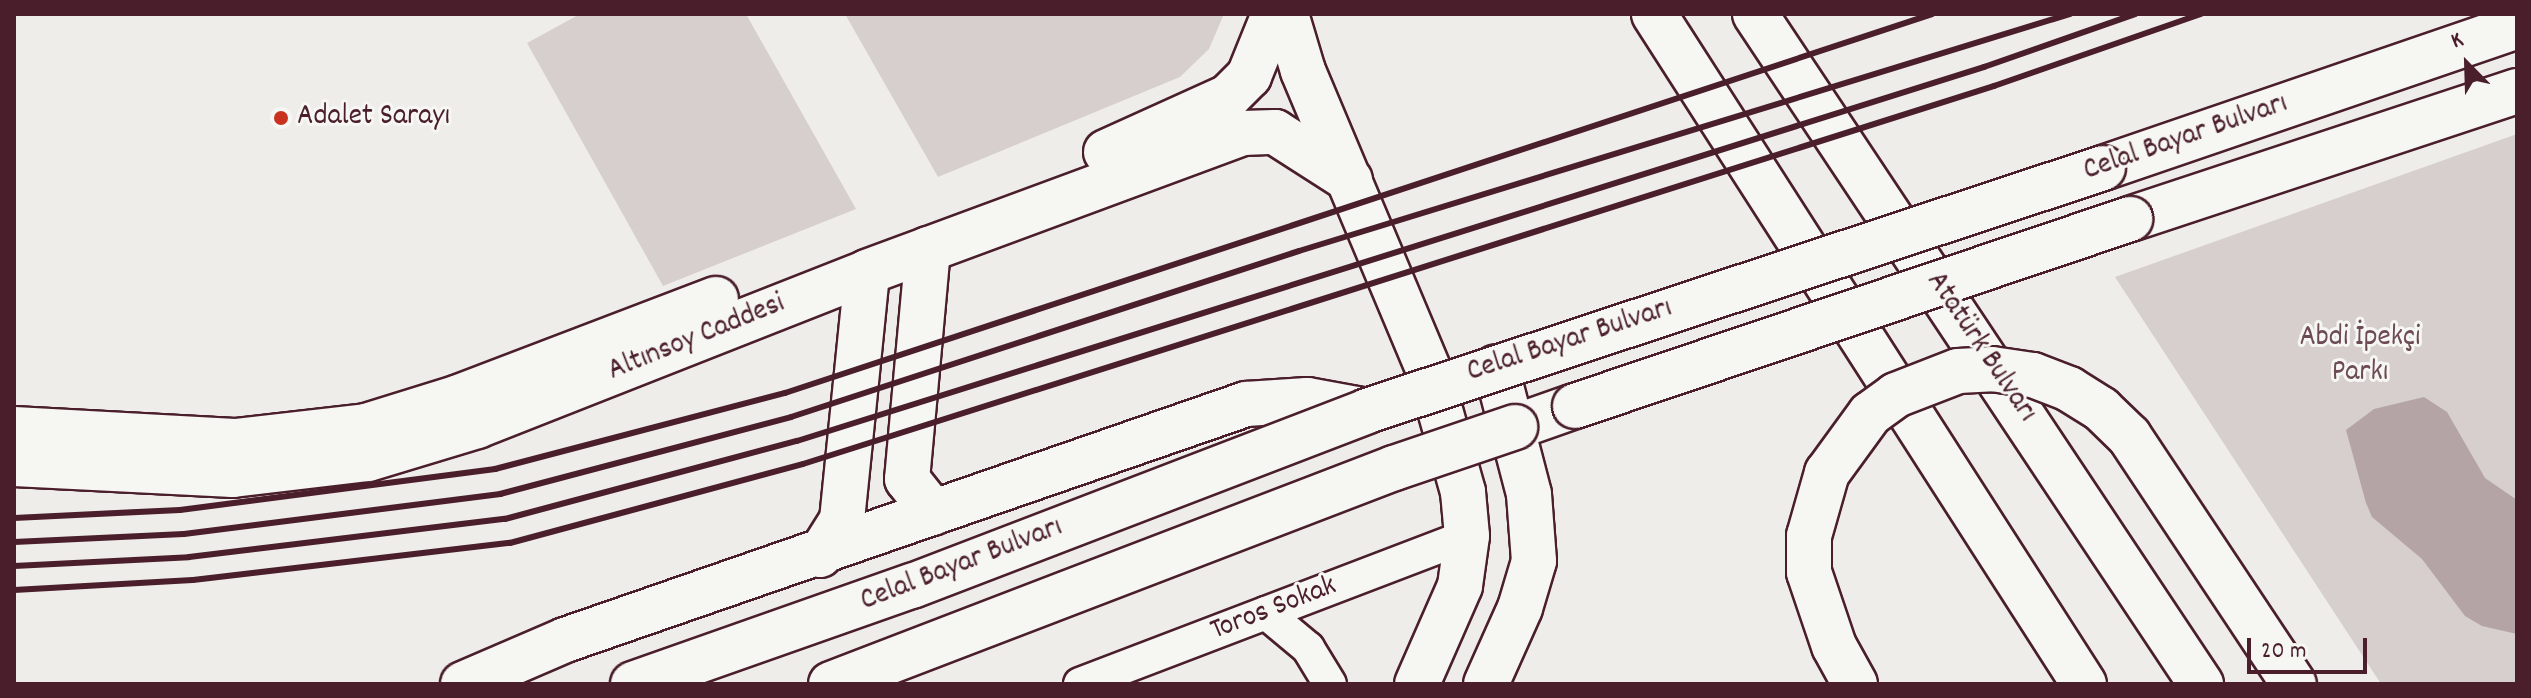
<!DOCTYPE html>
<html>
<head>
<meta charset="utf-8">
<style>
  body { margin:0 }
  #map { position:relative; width:2531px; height:698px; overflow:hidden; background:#efedea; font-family:Dekko,sans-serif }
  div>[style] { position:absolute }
  .green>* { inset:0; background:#d7cfce }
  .water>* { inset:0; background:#b4a4a5 }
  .roads { filter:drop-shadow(2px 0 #4a1f2b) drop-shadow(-2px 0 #4a1f2b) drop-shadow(0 2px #4a1f2b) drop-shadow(0 -2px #4a1f2b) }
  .street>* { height:32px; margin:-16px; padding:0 16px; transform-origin:16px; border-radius:16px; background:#f6f6f2 }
  .secondary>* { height:44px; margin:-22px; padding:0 22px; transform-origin:22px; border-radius:22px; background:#f6f6f2 }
  .primary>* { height:44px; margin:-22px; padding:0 22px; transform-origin:22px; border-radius:22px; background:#f6f6f2 }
  .rail>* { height:6px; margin:-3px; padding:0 3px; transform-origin:3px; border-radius:3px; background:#4a1f2b }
  .bridges { filter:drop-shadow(2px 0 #4a1f2b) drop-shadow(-2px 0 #4a1f2b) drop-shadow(0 2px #4a1f2b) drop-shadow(0 -2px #4a1f2b) }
  .secondary-bridge>* { height:44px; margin:-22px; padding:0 22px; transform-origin:22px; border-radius:22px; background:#f6f6f2 }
  .primary-bridge>* { height:44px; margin:-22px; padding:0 22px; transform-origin:22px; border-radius:22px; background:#f6f6f2 }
  .dots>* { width:22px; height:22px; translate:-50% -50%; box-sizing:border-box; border:4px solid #f6f6f2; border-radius:50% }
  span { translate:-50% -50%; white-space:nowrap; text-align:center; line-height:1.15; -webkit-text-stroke:6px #f6f6f2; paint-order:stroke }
  .poi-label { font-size:30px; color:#4a1f2b }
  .left { translate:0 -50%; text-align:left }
  .street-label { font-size:30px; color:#4a1f2b }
  .park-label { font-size:30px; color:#6d4b54 }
  .frame { position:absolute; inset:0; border:16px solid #4a1f2b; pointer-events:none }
  .north { position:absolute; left:2427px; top:24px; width:80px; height:80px; -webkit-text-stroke:6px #f6f6f2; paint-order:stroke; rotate:337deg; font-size:22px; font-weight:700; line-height:32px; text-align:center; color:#4a1f2b }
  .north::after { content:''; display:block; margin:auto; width:28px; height:36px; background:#4a1f2b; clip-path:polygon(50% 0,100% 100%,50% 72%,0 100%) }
  .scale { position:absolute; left:2247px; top:638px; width:120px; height:36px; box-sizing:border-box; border:4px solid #4a1f2b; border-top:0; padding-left:10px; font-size:24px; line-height:28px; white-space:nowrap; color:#4a1f2b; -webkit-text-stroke:6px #f6f6f2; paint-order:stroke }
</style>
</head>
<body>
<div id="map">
  <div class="green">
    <div style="clip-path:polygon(580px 14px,746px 14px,856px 209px,663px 286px,527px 43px)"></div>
    <div style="clip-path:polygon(845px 14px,1224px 14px,1209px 49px,1180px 77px,938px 177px)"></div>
    <div style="clip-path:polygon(2517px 134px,2517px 684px,2381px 684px,2115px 277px)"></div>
  </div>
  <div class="water">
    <div style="clip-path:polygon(2424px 397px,2447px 412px,2485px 478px,2517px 500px,2517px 634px,2482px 626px,2465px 616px,2422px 559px,2372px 517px,2366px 503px,2346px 430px,2374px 409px)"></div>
  </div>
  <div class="roads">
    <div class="street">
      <div style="left:1266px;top:613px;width:55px;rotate:39.8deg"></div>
      <div style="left:1308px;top:648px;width:42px;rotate:58.6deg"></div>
      <div style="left:1080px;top:684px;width:414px;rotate:-20.9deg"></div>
    </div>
    <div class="secondary">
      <div style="left:1286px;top:14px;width:59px;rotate:73.4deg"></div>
      <div style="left:1303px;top:71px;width:325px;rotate:67.2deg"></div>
      <div style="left:1429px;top:371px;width:126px;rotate:74.3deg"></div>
      <div style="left:1463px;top:492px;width:44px;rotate:84.8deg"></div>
      <div style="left:1467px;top:536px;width:50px;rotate:98deg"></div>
      <div style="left:1460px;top:586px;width:107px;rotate:113.7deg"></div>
      <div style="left:1106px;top:152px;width:134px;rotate:-24.3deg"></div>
      <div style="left:1228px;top:97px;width:30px;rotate:-45deg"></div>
      <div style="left:1249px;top:76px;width:67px;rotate:-68deg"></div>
      <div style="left:14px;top:429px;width:221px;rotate:3.1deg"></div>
      <div style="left:235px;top:441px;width:132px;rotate:-6.5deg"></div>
      <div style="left:366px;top:426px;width:97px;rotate:-17.3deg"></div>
      <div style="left:459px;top:397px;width:275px;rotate:-20.9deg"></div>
      <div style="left:14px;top:464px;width:219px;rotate:2.9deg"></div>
      <div style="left:233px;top:475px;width:136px;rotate:-6.8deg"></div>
      <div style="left:368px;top:459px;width:114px;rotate:-16.8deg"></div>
      <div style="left:477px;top:426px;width:419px;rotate:-21.5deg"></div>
      <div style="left:867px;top:272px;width:401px;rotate:-20.3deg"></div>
      <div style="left:1243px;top:133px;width:32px;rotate:-2deg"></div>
      <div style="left:1275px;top:132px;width:89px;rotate:32.6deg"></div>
      <div style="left:1486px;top:684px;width:83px;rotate:-65.9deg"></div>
      <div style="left:1520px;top:608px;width:49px;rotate:-73.4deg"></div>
      <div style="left:1534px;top:561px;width:67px;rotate:-94.3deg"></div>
      <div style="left:1529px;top:494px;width:131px;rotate:-104.6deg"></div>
    </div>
    <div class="primary">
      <div style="left:1654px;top:14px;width:796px;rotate:57.31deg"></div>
      <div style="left:1755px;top:14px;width:805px;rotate:56.35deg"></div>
      <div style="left:2103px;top:168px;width:438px;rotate:-18.9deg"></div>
      <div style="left:2130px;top:219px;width:408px;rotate:-18.3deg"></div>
      <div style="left:928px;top:249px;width:231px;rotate:95.2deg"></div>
      <div style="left:907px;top:479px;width:43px;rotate:51.5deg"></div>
      <div style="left:1515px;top:427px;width:64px;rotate:-19.3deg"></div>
      <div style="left:820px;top:555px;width:41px;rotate:-57.8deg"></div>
      <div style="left:842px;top:520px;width:249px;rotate:-84.2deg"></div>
      <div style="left:463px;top:684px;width:111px;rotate:-23.3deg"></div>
      <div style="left:565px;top:640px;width:721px;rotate:-19.11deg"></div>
      <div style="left:1246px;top:404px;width:61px;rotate:-3.8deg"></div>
      <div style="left:1307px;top:400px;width:61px;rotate:10.4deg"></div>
    </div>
  </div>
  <div class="rail">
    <div style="left:14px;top:518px;width:166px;rotate:-2.8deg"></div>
    <div style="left:180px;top:510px;width:318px;rotate:-7.4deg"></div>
    <div style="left:495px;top:469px;width:300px;rotate:-14.7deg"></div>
    <div style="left:785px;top:393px;width:1208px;rotate:-18.28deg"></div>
    <div style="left:14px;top:542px;width:170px;rotate:-2.7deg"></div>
    <div style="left:184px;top:534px;width:319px;rotate:-7.2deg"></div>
    <div style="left:500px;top:494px;width:301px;rotate:-14.8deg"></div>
    <div style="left:791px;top:417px;width:534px;rotate:-18.1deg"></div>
    <div style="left:1299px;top:251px;width:807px;rotate:-17.09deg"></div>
    <div style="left:14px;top:566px;width:175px;rotate:-2.9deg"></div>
    <div style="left:189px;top:557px;width:318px;rotate:-6.9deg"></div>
    <div style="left:505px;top:519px;width:302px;rotate:-15deg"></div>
    <div style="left:797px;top:441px;width:1245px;rotate:-17.49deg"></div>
    <div style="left:1984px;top:67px;width:160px;rotate:-19.3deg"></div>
    <div style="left:14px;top:590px;width:179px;rotate:-3.2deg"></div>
    <div style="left:193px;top:580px;width:319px;rotate:-6.7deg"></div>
    <div style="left:510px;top:543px;width:303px;rotate:-15.1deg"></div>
    <div style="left:803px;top:464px;width:1250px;rotate:-17.61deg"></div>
    <div style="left:1994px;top:86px;width:219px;rotate:-19.2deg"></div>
  </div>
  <div class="bridges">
    <div class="secondary-bridge">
      <div style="left:1855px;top:684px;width:43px;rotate:-118.9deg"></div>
      <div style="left:1834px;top:646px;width:78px;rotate:-108.7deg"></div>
      <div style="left:1809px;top:572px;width:36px;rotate:-90deg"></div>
      <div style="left:1809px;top:536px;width:66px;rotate:-74.1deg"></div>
      <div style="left:1827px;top:473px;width:73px;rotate:-53.9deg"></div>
      <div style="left:1870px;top:414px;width:32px;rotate:-36deg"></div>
      <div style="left:1896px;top:395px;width:66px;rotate:-21.2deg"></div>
      <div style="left:1958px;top:371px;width:34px;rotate:-3deg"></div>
      <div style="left:1992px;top:369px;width:41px;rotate:8.3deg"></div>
      <div style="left:2033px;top:375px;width:39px;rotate:21deg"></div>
      <div style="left:2069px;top:389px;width:38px;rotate:32deg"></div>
      <div style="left:2101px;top:409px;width:39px;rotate:44deg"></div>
      <div style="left:2129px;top:436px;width:298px;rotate:56.4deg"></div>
    </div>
    <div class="primary-bridge">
      <div style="left:1575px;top:406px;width:586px;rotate:-18.62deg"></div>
      <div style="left:633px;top:684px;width:296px;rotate:-19.4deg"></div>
      <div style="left:912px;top:586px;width:487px;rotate:-21deg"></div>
      <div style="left:1367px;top:411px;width:775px;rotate:-18.27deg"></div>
      <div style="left:831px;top:684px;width:603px;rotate:-20.99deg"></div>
      <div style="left:1394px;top:468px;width:128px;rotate:-18.7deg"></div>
    </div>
  </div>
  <div class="dots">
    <div style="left:281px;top:118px;background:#c8321e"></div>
  </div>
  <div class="poi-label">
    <span class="left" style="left:297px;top:118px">Adalet Sarayı</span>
  </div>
  <div class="street-label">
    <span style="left:2186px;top:139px;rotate:-19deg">Celal Bayar Bulvarı</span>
    <span style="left:697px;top:339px;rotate:-22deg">Altınsoy Caddesi</span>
    <span style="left:1570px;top:342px;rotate:-18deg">Celal Bayar Bulvarı</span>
    <span style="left:1980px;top:348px;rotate:56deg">Atatürk Bulvarı</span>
    <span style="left:962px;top:566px;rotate:-21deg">Celal Bayar Bulvarı</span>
    <span style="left:1274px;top:610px;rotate:-21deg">Toros Sokak</span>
  </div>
  <div class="park-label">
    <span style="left:2360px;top:356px">Abdi İpekçi<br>Parkı</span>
  </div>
  <div class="frame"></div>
  <div class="north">K</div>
  <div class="scale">20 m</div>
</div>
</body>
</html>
